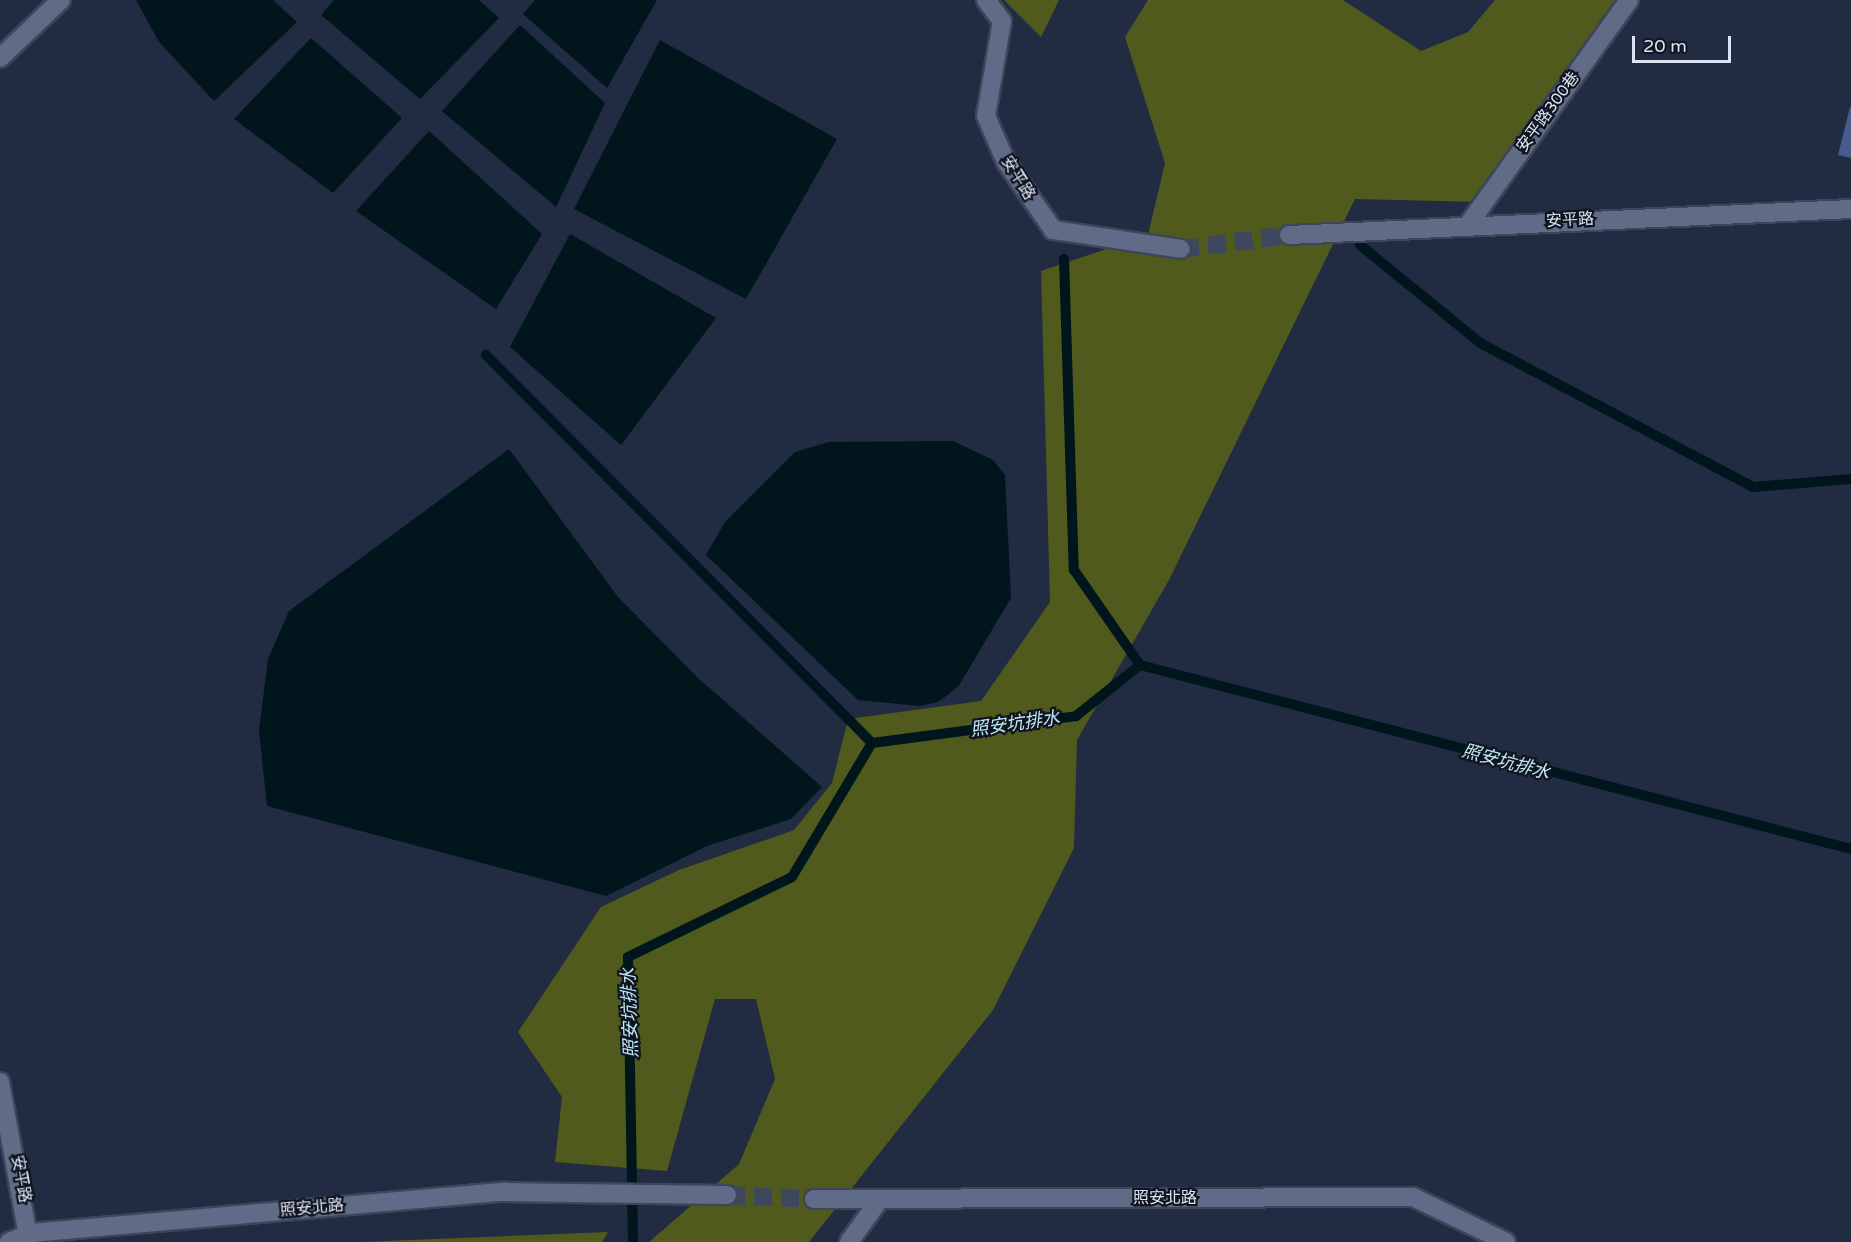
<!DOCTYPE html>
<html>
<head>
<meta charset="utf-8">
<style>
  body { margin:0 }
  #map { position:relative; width:1851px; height:1242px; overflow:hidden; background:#212b42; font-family:"Varela Round","Noto Sans TC",sans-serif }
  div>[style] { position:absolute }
  .forest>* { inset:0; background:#4f5a1c }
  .water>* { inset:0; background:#00151c }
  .stream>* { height:10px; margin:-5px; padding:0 5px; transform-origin:5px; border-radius:5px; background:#00151c }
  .building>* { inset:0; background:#455b8e }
  .minor-tunnel>* { height:18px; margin-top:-9px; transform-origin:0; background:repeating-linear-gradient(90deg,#3d475d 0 18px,transparent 0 27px) }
  .roads { filter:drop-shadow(2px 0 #3d4559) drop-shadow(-2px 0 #3d4559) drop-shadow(0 2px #3d4559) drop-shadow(0 -2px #3d4559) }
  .minor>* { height:18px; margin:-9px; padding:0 9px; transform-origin:9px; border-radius:9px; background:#606c87 }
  span { translate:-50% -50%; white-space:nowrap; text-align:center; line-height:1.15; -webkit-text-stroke:4.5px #10141f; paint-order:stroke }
  .street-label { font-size:16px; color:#dce4f3 }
  .water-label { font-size:18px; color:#bee8f5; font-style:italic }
  .scale { position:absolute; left:1632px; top:36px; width:99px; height:27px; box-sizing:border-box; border:3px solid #dce4f3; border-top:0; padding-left:8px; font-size:18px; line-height:21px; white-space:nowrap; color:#dce4f3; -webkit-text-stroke:4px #10141f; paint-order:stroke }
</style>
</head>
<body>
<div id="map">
  <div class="forest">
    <div style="clip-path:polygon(1004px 0,1059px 0,1041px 37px)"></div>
    <div style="clip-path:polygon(1148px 0,1343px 0,1421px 51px,1468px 32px,1495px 0,1633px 0,1482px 202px,1355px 199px,1169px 580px,1077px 740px,1074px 848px,993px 1010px,809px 1242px,649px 1242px,739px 1164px,775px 1079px,756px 999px,715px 999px,667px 1171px,555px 1162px,562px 1097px,518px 1032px,601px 907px,679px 870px,794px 830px,832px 783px,848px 719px,981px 701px,1050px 602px,1041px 271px,1148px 235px,1165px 163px,1125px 37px)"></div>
    <div style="clip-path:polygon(608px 1232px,602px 1242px,360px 1242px)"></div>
  </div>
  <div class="water">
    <div style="clip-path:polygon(136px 0,273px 0,297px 22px,214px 101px,159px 42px)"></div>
    <div style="clip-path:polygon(334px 0,479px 0,499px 18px,420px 99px,321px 15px)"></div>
    <div style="clip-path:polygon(535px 0,657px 0,607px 88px,523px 14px)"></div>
    <div style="clip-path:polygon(520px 25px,605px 103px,556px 207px,442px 111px)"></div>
    <div style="clip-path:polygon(311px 38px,402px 118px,333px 193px,234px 119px)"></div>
    <div style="clip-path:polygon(660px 40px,837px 139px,746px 299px,574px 209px)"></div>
    <div style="clip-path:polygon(429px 131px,542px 234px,496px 309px,356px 211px)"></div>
    <div style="clip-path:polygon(570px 234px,716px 318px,621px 445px,510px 347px)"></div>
    <div style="clip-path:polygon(953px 441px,993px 460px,1005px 475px,1011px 598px,958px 687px,938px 702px,920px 706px,858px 700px,706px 555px,725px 522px,795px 452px,829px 442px)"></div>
    <div style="clip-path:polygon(509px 449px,618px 597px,697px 677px,822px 787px,791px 819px,707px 846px,606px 896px,267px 806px,259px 731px,268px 659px,289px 611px)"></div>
  </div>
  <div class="stream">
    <div style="left:1360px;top:245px;width:157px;rotate:39.1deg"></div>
    <div style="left:1482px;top:344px;width:306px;rotate:27.8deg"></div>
    <div style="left:1753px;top:487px;width:98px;rotate:-4.7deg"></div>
    <div style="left:1064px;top:259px;width:311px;rotate:88.2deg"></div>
    <div style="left:1074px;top:570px;width:116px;rotate:55.2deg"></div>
    <div style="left:486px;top:355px;width:547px;rotate:45.15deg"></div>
    <div style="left:633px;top:1242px;width:285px;rotate:-91deg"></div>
    <div style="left:628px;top:957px;width:182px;rotate:-26deg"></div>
    <div style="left:792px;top:877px;width:156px;rotate:-59.2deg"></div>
    <div style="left:872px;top:743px;width:206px;rotate:-7.5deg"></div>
    <div style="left:1076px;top:716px;width:82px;rotate:-38.6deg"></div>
    <div style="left:1140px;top:665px;width:734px;rotate:14.51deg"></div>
  </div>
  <div class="building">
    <div style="clip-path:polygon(1850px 107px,1851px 107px,1851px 158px,1838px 155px)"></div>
  </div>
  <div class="minor-tunnel">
    <div style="left:1181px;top:249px;width:109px;rotate:-7.4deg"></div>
    <div style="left:727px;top:1195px;width:87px;rotate:2.6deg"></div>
  </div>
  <div class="roads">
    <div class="minor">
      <div style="left:986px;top:0;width:26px;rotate:53deg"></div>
      <div style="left:1002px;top:21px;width:96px;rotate:99.6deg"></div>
      <div style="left:986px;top:116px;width:50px;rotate:66.5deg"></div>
      <div style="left:1006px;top:162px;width:83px;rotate:55.3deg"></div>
      <div style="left:1053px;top:230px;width:129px;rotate:8.4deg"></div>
      <div style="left:0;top:58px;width:84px;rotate:-43.6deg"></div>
      <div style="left:1468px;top:225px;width:277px;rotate:-54.4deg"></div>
      <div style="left:1289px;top:235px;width:563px;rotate:-2.65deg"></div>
      <div style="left:0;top:1082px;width:163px;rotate:79.7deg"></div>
      <div style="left:814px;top:1199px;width:599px;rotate:-0.19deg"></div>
      <div style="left:1413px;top:1197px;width:103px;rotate:25.8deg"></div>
      <div style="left:9px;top:1242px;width:24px;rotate:-22deg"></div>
      <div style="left:31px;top:1233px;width:475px;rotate:-5deg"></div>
      <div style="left:504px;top:1192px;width:223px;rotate:0.8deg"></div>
      <div style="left:849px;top:1242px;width:53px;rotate:-54.2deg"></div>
    </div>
  </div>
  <div class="street-label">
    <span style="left:1548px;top:112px;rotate:-54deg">安平路300巷</span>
    <span style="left:1018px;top:178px;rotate:58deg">安平路</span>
    <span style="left:1570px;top:220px;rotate:-3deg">安平路</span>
    <span style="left:21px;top:1179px;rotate:80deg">安平路</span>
    <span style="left:1165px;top:1198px">照安北路</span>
    <span style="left:312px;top:1208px;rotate:-5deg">照安北路</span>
  </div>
  <div class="water-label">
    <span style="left:1015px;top:724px;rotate:-8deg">照安坑排水</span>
    <span style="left:1506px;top:762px;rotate:15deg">照安坑排水</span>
    <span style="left:630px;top:1013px;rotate:-92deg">照安坑排水</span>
  </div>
  <div class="scale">20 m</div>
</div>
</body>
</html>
